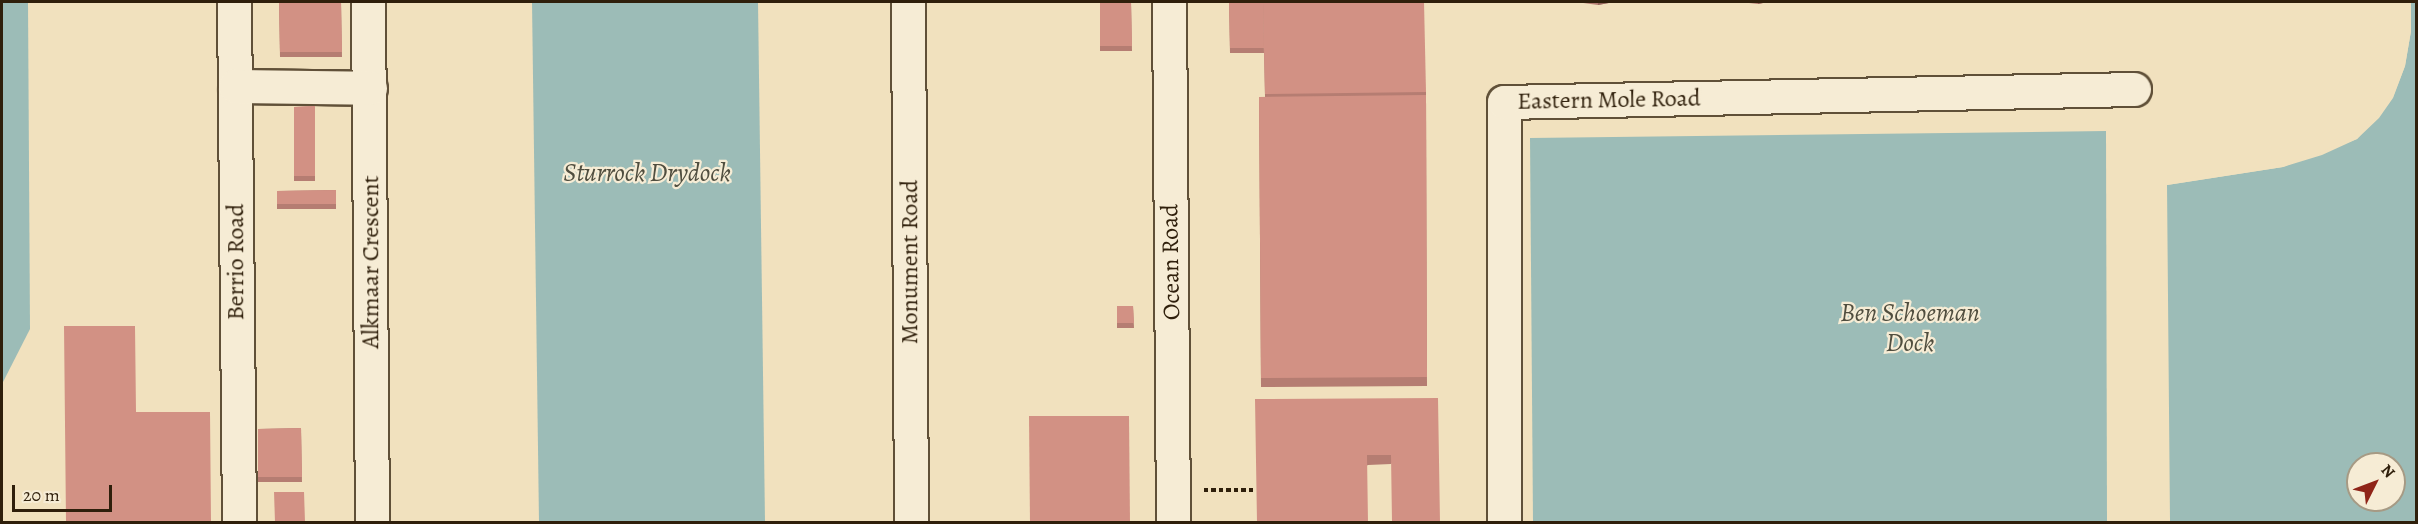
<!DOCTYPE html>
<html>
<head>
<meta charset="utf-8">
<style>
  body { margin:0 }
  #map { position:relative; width:2418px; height:524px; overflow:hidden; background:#f1e1be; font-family:Alegreya,serif }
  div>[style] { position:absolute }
  .water>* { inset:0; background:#9cbcb7 }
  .pier>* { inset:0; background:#f1e1be }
  .path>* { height:4px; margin-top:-2px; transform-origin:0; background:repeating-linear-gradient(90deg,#2f1f0b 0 4.5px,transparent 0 7.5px) }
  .roads { filter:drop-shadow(2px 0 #605038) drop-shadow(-2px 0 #605038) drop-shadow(0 2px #605038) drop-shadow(0 -2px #605038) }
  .minor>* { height:33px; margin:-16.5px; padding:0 16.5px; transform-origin:16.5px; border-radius:16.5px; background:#f6ecd5 }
  .wall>* { inset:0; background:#b57d72 }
  .shaded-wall>* { inset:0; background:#93665c }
  .building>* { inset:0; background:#d29184 }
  span { translate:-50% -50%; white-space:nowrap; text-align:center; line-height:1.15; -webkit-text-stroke:4.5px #f6ecd5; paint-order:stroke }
  .street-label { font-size:24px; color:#2f1f0b }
  .water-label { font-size:26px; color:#504e3f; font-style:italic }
  .frame { position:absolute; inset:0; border:3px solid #2f1f0b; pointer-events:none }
  .north { position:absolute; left:2346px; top:452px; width:60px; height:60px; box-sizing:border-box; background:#f6ecd5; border:2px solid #a69a84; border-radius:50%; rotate:48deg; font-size:16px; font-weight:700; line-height:24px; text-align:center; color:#2f1f0b }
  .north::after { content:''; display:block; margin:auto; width:21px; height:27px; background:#8f2418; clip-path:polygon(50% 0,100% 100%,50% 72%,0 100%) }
  .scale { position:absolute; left:12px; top:485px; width:100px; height:27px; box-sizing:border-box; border:3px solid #2f1f0b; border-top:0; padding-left:8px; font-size:18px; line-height:21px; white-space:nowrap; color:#2f1f0b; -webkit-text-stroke:4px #f6ecd5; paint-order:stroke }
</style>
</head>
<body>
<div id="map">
  <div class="water">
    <div style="clip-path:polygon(2px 2px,28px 2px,30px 329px,2px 384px)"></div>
    <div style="clip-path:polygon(532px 2px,758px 2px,765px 522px,539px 522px)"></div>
    <div style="clip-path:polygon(evenodd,2411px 2px,2416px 2px,2416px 522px,2170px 522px,2167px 185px,2283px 167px,2357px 139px,2393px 97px,2405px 66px,2411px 31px,2411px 2px,2358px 464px,2394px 464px,2394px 500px,2358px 500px,2358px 464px)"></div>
    <div style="clip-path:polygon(2106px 131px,2107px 522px,1533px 522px,1530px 138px)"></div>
  </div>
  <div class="pier">
    <div style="clip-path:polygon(2408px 2px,2411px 2px,2411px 31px,2405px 66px,2393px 98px,2379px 118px,2357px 139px,2322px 155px,2283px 167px,2167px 185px,2167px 182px,2283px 164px,2321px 152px,2355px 136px,2376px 116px,2391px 96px,2402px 65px,2408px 31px)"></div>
  </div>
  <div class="path">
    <div style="left:1204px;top:490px;width:52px"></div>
  </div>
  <div class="roads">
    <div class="minor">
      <div style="left:234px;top:2px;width:520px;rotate:89.45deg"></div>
      <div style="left:368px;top:2px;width:520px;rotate:89.56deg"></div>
      <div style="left:908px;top:2px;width:520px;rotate:89.67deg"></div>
      <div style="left:1169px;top:2px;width:520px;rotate:89.56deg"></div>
      <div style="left:235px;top:86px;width:135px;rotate:0.8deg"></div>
      <div style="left:1504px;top:522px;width:420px;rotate:-90deg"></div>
      <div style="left:1504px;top:102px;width:630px;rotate:-1.18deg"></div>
    </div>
  </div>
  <div class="wall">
    <div style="clip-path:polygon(279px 2px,341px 2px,342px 57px,280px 57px)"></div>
    <div style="clip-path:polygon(1100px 2px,1131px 2px,1132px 51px,1100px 51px)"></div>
    <div style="clip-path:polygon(1229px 2px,1263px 2px,1264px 53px,1230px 53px)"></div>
    <div style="clip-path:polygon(1263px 2px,1426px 92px,1427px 386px,1261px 387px,1259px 97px,1265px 97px)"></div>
    <div style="clip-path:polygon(1576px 2px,1614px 2px,1598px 5px)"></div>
    <div style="clip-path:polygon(1740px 2px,1768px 2px,1758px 4px)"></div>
    <div style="clip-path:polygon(315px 106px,315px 181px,294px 181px,294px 107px)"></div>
    <div style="clip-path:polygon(336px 190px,336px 209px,277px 209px,277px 191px)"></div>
    <div style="clip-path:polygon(1117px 306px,1133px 306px,1134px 328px,1117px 328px)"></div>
    <div style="clip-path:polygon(1438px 398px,1391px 464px,1368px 465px,1257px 522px)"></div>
    <div style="clip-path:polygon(301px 428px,302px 482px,258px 482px,258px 429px)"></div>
  </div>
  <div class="shaded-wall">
    <div style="clip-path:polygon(1598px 2px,1614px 2px,1598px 5px)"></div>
    <div style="clip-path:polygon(1758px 2px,1768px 2px,1758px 4px)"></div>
  </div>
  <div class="building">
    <div style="clip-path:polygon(279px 2px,341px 2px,342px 52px,280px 52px)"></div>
    <div style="clip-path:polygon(1100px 2px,1131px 2px,1132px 46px,1100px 46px)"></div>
    <div style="clip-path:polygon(1229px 2px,1263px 2px,1264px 48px,1230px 48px)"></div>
    <div style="clip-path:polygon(1263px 2px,1424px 2px,1426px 92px,1265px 94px)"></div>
    <div style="clip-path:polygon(1426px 95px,1427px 377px,1261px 378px,1259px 97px)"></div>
    <div style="clip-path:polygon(315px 106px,315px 176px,294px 176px,294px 107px)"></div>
    <div style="clip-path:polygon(336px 190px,336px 204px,277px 204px,277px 191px)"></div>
    <div style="clip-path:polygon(1117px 306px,1133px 306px,1134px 323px,1117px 323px)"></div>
    <div style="clip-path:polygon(64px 326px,135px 326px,136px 412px,210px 412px,211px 522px,66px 522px)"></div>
    <div style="clip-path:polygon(1438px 398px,1440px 522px,1392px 522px,1391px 455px,1367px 455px,1368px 522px,1257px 522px,1255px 399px)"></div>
    <div style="clip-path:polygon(1029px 416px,1129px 416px,1130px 522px,1030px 522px)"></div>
    <div style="clip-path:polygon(301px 428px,302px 477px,258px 477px,258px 429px)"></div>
    <div style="clip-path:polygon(274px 492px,304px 492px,305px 522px,275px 522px)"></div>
  </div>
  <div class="street-label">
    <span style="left:1609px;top:100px;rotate:-1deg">Eastern Mole Road</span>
    <span style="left:236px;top:262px;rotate:-90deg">Berrio Road</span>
    <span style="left:371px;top:262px;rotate:-90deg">Alkmaar Crescent</span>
    <span style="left:910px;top:262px;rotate:-90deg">Monument Road</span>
    <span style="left:1171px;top:262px;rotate:-91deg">Ocean Road</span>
  </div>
  <div class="water-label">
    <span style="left:647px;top:173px">Sturrock Drydock</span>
    <span style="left:1910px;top:328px">Ben Schoeman<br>Dock</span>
  </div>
  <div class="frame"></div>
  <div class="north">N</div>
  <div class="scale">20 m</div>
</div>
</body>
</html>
